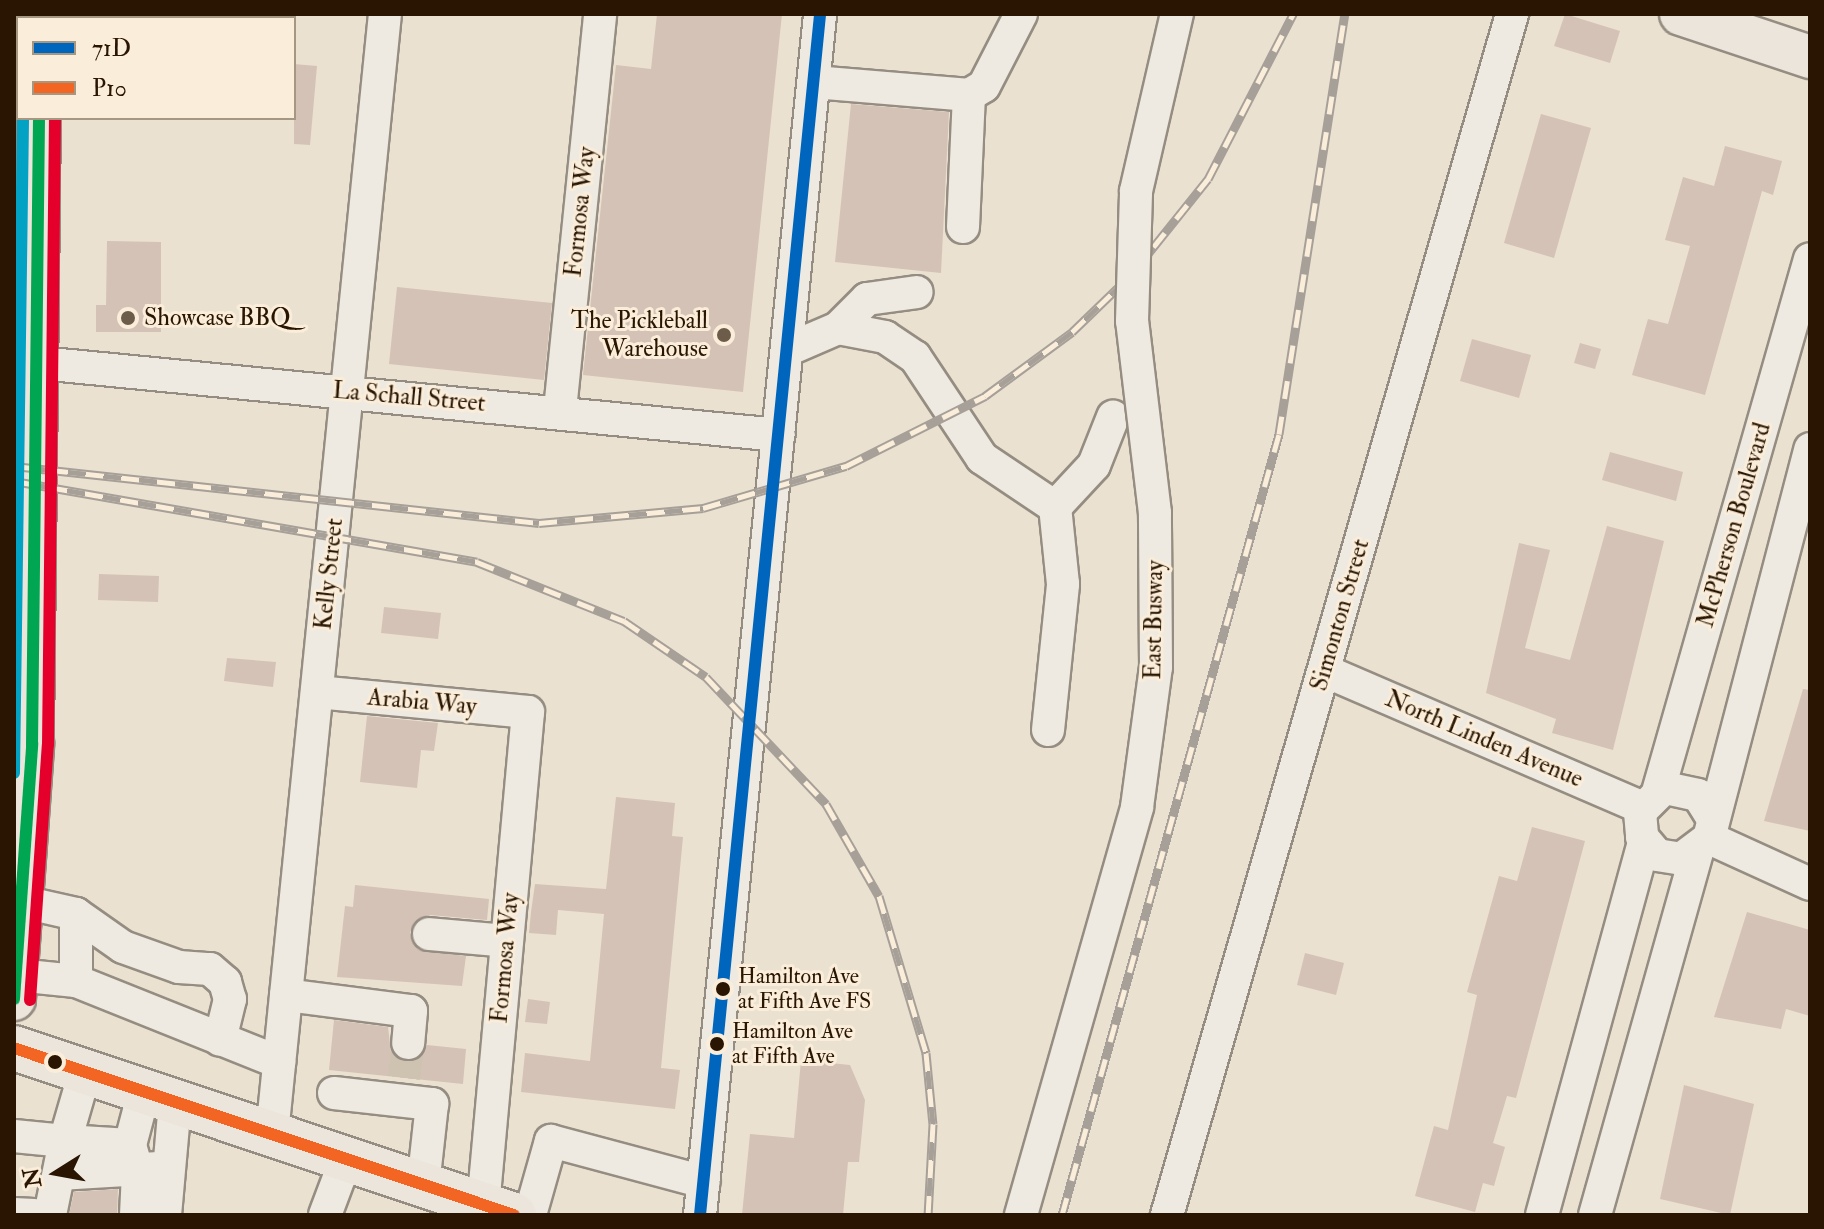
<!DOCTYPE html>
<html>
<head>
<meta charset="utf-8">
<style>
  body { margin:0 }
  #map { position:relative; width:1824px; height:1229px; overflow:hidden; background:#ebe1d0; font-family:"IM FELL Double Pica",serif }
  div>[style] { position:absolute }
  .building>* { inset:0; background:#d4c2b7 }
  .minor-tunnel>* { height:32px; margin-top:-16px; transform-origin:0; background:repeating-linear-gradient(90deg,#cec2b1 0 32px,transparent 0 48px) }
  .roads { filter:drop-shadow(2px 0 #958d81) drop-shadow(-2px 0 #958d81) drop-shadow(0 2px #958d81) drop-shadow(0 -2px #958d81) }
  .minor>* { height:32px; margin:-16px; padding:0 16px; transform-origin:16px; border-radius:16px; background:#eeeae1 }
  .major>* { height:42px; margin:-21px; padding:0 21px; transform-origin:21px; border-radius:21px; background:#ece5dc }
  .highway>* { height:44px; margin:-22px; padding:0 22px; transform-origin:22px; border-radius:22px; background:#ece5dc }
  .rail>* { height:9px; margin-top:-4.5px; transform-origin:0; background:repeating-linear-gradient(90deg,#faedd9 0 18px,#a7a098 0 36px); box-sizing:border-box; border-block:2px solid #a7a098 }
  .bridges { filter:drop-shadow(2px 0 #958d81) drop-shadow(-2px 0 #958d81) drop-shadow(0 2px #958d81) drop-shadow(0 -2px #958d81) }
  .minor-bridge>* { height:32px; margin:-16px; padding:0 16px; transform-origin:16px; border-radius:16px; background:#eeeae1 }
  .bus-1>* { height:12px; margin:-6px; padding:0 6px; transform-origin:6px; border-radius:6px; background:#0065bd }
  .bus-2>* { height:12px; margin:-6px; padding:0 6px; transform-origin:6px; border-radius:6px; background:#f26522 }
  .bus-3>* { height:12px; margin:-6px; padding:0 6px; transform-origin:6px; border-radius:6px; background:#00a651 }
  .bus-4>* { height:12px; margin:-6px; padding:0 6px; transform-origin:6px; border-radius:6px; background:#e4002b }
  .bus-5>* { height:12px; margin:-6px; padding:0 6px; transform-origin:6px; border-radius:6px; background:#02a2c4 }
  .dots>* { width:22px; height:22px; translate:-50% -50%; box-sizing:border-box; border:4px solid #faedd9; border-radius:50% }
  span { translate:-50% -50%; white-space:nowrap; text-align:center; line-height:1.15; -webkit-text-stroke:6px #faedd9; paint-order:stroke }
  .bus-label { font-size:22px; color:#291501 }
  .left { translate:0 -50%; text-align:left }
  .street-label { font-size:24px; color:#291501 }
  .poi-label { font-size:24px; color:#291501 }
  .right { translate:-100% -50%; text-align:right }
  .frame { position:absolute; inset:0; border:16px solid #291501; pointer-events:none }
  .legend { position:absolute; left:16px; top:16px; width:280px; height:104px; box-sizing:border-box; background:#faedd9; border:2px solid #a69783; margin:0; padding:10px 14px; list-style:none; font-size:24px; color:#291501 }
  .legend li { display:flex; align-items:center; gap:16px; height:40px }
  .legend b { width:40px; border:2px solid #a69783 }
  .north { position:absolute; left:16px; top:1133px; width:80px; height:80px; -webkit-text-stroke:6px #faedd9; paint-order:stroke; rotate:259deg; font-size:22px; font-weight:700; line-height:32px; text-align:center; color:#291501 }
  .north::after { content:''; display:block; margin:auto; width:28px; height:36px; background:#291501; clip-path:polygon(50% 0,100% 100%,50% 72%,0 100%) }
</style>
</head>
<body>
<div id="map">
  <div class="building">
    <div style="clip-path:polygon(657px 14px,782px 14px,743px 392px,583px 375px,616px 65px,651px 69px)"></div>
    <div style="clip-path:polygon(1565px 14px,1620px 31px,1610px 63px,1554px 46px)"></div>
    <div style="clip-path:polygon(294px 64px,317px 66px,310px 145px,294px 144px)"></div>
    <div style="clip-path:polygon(851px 104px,949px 112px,941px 273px,835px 262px)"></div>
    <div style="clip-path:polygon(1541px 114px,1591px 128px,1554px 258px,1504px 243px)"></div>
    <div style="clip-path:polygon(1725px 146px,1782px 161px,1773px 195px,1762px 191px,1705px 395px,1632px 375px,1648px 319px,1668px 324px,1690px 246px,1665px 240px,1683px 177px,1714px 186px)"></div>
    <div style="clip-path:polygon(107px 241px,161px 242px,161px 332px,96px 332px,96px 305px,106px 305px)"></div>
    <div style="clip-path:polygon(397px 287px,552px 303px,544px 380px,389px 364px)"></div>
    <div style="clip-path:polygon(1472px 339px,1531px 355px,1519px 398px,1460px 381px)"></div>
    <div style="clip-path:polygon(1580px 343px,1601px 349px,1595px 369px,1574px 363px)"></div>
    <div style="clip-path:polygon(1610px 452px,1683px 472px,1676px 501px,1602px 480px)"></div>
    <div style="clip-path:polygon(1607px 526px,1664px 541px,1613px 750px,1552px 733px,1556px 719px,1486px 693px,1519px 543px,1550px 550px,1525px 648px,1570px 660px)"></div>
    <div style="clip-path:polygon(99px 574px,159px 576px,158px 602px,98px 600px)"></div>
    <div style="clip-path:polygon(384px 607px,441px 613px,438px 639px,381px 633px)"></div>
    <div style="clip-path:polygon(227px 658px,276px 662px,273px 687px,224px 681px)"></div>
    <div style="clip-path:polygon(1803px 689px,1810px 690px,1810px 831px,1764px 821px)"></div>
    <div style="clip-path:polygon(367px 716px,438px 723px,434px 751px,421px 750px,417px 788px,360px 782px)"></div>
    <div style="clip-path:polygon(616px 797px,675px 803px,672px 836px,683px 837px,661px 1068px,680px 1070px,675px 1109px,521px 1092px,525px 1053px,590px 1061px,604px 914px,558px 910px,556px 935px,529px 933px,531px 912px,535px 884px,606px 889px)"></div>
    <div style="clip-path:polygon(1532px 827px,1585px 841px,1516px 1098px,1507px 1096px,1493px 1143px,1505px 1147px,1494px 1186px,1483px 1183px,1475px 1212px,1415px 1196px,1434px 1126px,1448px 1130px,1477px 995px,1467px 992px,1499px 876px,1517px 881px)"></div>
    <div style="clip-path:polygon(355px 885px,489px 899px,487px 920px,430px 915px,410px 932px,419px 950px,466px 956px,462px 986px,337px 977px,345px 906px,353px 907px)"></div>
    <div style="clip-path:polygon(1747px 912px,1810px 930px,1810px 1016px,1786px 1009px,1781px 1029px,1714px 1017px)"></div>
    <div style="clip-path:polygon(1305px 953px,1344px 963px,1336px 995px,1297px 985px)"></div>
    <div style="clip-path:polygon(528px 999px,550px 1002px,547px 1024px,525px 1022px)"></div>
    <div style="clip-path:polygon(334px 1020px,388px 1027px,391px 1052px,405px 1062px,427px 1045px,466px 1049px,463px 1084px,329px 1070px)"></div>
    <div style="clip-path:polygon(801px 1060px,850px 1065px,865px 1100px,859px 1162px,848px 1162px,843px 1215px,742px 1215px,750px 1134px,794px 1138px)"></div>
    <div style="clip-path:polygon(1684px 1085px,1754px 1104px,1730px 1215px,1660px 1199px)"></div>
    <div style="clip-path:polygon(118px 1189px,117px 1215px,69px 1215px,74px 1192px)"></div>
  </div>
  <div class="minor-tunnel">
    <div style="left:404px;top:1078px;width:35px;rotate:-83deg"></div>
  </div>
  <div class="roads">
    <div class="minor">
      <div style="left:814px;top:82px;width:156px;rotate:4.8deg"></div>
      <div style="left:969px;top:95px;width:17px;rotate:-31deg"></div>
      <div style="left:984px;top:86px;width:81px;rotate:-62.8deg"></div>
      <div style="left:963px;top:227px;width:132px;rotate:-87.4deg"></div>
      <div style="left:838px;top:328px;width:41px;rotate:-45deg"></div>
      <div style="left:867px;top:299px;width:50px;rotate:-8deg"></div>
      <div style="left:787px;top:350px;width:56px;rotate:-23.3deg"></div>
      <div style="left:838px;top:328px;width:48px;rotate:10.8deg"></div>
      <div style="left:885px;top:337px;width:36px;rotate:34deg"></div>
      <div style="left:915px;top:357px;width:121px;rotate:56.4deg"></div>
      <div style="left:982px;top:458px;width:88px;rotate:33.9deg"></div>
      <div style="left:40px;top:363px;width:742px;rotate:5.57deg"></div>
      <div style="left:560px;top:410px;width:398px;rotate:-84.2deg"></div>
      <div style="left:1325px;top:671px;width:346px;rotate:23.3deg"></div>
      <div style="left:317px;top:692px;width:212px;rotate:5.4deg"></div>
      <div style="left:528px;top:712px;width:495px;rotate:95.2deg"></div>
      <div style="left:1048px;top:730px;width:147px;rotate:-84.1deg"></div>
      <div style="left:1063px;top:584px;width:77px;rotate:-95.9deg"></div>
      <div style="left:1055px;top:507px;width:57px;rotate:-47.1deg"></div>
      <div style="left:1094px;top:465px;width:52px;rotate:-68.4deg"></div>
      <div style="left:1658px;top:792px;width:554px;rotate:-74.08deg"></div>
      <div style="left:1710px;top:814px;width:22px;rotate:-122deg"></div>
      <div style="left:1698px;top:795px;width:35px;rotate:-168deg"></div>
      <div style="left:1664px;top:788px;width:34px;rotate:135deg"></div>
      <div style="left:1640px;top:812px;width:25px;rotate:85deg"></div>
      <div style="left:1642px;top:837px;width:23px;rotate:50deg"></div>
      <div style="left:1657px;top:855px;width:24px;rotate:9deg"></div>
      <div style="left:1681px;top:859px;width:35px;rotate:-37deg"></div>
      <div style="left:1709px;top:838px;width:402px;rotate:-75.4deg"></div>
      <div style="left:1709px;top:838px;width:111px;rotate:24.5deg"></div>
      <div style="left:23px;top:902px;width:54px;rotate:12.8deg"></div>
      <div style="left:76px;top:914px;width:67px;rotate:90deg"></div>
      <div style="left:76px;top:914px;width:57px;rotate:35.1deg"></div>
      <div style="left:123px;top:947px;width:59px;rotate:19.7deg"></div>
      <div style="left:179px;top:967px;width:31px;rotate:4deg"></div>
      <div style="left:210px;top:969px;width:20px;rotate:41deg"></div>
      <div style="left:225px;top:982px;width:18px;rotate:74deg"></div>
      <div style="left:230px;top:999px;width:42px;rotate:103.7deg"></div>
      <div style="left:429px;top:934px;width:78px;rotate:5.1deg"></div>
      <div style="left:17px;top:975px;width:59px;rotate:5.8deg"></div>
      <div style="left:76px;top:981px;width:219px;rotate:21.8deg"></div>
      <div style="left:286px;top:995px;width:126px;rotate:7.3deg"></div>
      <div style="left:411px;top:1011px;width:32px;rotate:95deg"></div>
      <div style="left:334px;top:1093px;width:99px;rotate:6.4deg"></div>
      <div style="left:432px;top:1104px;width:81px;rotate:96.3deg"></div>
      <div style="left:272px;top:1134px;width:1126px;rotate:-84.24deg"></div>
      <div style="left:14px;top:1136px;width:51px;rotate:5.6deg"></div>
      <div style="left:65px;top:1141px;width:72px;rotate:-73.8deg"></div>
      <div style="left:59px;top:1174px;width:100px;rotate:-3.4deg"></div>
      <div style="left:14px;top:1214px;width:20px;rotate:3deg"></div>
      <div style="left:50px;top:1215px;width:76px;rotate:-78.5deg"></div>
      <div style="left:65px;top:1141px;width:65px;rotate:3.5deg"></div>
      <div style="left:136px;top:1215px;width:42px;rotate:-87.3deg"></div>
      <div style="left:138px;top:1173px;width:29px;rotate:-106deg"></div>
      <div style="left:130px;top:1145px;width:55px;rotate:-75.2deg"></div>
      <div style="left:165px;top:1215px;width:113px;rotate:-84.9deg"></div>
      <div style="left:325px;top:1215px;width:60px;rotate:-69.4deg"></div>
      <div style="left:530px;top:1215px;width:77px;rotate:-74.2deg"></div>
      <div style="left:551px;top:1141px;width:158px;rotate:15deg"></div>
      <div style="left:700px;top:1215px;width:1207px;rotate:-84.29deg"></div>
      <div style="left:1167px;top:1215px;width:1250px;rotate:-73.97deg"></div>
      <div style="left:1542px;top:1215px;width:387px;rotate:-74.7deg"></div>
      <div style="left:1595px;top:1215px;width:377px;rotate:-74.3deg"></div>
    </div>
    <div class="major">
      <div style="left:1681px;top:14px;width:136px;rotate:18.4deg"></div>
      <div style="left:41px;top:18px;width:4px;rotate:-90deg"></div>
      <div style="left:14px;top:999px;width:255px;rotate:-85.9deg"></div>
      <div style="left:32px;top:745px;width:627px;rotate:-89.36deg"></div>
    </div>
    <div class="highway">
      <div style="left:14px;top:1048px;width:527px;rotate:18.47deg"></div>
    </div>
  </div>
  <div class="rail">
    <div style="left:14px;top:466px;width:528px;rotate:6.2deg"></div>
    <div style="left:539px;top:523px;width:165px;rotate:-5.2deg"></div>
    <div style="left:703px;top:508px;width:149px;rotate:-16.4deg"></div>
    <div style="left:846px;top:466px;width:156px;rotate:-26.7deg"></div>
    <div style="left:985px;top:396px;width:108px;rotate:-36.3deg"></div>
    <div style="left:1072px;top:332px;width:82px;rotate:-44deg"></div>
    <div style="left:1131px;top:275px;width:123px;rotate:-51.3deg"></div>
    <div style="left:1208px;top:179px;width:186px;rotate:-62.7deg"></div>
    <div style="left:14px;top:481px;width:470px;rotate:9.9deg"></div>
    <div style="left:477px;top:562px;width:158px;rotate:21.9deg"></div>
    <div style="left:624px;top:621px;width:99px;rotate:34.3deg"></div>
    <div style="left:706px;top:677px;width:175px;rotate:46.6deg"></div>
    <div style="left:826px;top:804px;width:106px;rotate:60.1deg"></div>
    <div style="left:879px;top:896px;width:164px;rotate:73.3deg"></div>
    <div style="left:926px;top:1053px;width:71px;rotate:84.4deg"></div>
    <div style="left:933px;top:1124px;width:91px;rotate:93.1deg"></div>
    <div style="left:1062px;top:1215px;width:811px;rotate:-74.47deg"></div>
    <div style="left:1279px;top:434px;width:425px;rotate:-81.1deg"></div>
  </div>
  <div class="bridges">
    <div class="minor-bridge">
      <div style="left:1021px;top:1215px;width:424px;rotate:-74.1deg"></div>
      <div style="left:1137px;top:807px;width:141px;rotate:-82.3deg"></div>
      <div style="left:1156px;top:667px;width:154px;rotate:-90.4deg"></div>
      <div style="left:1155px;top:513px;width:193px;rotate:-96.8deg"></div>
      <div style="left:1132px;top:321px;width:130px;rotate:-88.2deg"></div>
      <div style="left:1136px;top:191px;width:182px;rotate:-77deg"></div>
    </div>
  </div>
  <div class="bus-1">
    <div style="left:700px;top:1215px;width:1207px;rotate:-84.29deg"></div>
  </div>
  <div class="bus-2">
    <div style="left:14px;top:1048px;width:527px;rotate:18.47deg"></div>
  </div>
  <div class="bus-3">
    <div style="left:14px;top:999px;width:255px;rotate:-85.9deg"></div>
    <div style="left:32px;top:745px;width:627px;rotate:-89.36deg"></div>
  </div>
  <div class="bus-4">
    <div style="left:30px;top:1000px;width:256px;rotate:-86deg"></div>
    <div style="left:48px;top:745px;width:627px;rotate:-89.36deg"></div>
  </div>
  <div class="bus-5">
    <div style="left:14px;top:773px;width:655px;rotate:-89.21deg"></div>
  </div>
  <div class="dots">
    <div style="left:128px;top:318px;background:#6d5c49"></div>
    <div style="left:724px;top:335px;background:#6d5c49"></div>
    <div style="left:723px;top:989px;background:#291501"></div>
    <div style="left:717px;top:1044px;background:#291501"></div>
    <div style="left:55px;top:1062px;background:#291501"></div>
  </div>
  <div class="bus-label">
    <span class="left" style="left:738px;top:989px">Hamilton Ave<br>at Fifth Ave FS</span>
    <span class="left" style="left:732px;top:1044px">Hamilton Ave<br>at Fifth Ave</span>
  </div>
  <div class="street-label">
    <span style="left:580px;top:212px;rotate:-84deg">Formosa Way</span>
    <span style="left:409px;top:397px;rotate:5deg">La Schall Street</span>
    <span style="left:1734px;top:525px;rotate:-74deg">McPherson Boulevard</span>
    <span style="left:329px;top:574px;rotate:-84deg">Kelly Street</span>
    <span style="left:1340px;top:615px;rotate:-74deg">Simonton Street</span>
    <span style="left:1154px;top:620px;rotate:-89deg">East Busway</span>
    <span style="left:422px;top:702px;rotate:5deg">Arabia Way</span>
    <span style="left:1484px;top:739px;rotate:23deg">North Linden Avenue</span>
    <span style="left:505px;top:958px;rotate:-85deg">Formosa Way</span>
  </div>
  <div class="poi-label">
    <span class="left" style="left:144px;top:318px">Showcase BBQ</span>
    <span class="right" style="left:708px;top:335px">The Pickleball<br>Warehouse</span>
  </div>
  <div class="frame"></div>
  <ul class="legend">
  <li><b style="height:10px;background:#0065bd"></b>71D</li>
  <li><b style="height:10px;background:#f26522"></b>P10</li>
  </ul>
  <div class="north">N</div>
</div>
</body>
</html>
